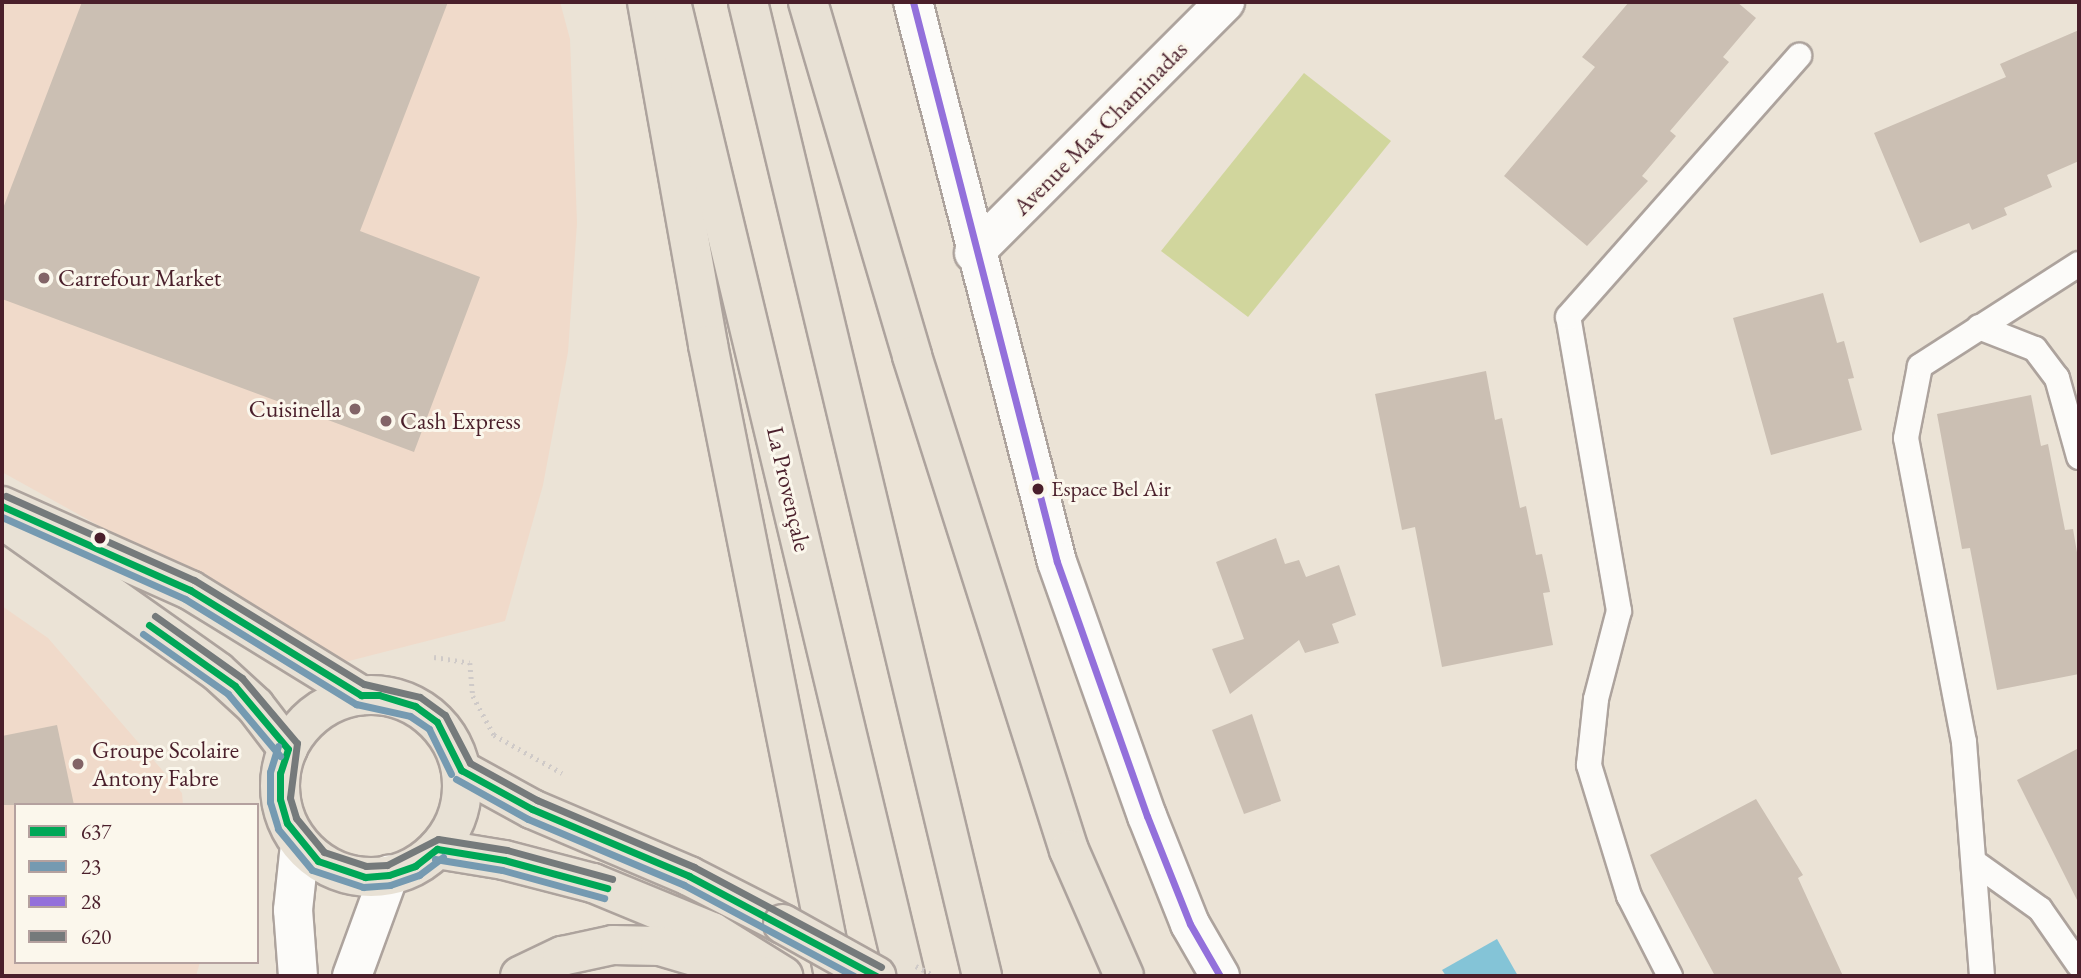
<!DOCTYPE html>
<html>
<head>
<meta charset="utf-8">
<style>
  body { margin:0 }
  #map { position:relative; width:2081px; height:978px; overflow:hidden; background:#ebe3d6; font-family:"EB Garamond",serif }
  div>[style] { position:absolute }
  .built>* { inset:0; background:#f0daca }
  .green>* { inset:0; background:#d1d69d }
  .water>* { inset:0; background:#84c4d7 }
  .building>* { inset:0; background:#cbbfb3 }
  .path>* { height:4.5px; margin-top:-2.25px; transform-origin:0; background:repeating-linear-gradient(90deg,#cfcac8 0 2px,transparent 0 7px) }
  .roads { filter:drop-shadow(2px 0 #ada39d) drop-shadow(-2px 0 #ada39d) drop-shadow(0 2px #ada39d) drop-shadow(0 -2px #ada39d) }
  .service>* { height:24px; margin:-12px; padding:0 12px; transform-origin:12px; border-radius:12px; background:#fcfbf9 }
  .minor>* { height:38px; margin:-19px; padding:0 19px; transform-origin:19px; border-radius:19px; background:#fcfbf9 }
  .tertiary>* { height:38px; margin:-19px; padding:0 19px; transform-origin:19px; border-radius:19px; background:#fcfbf9 }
  .primary>* { height:38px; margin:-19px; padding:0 19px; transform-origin:19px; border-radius:19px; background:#e8e1d5 }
  .primary>.ring { margin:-19px; padding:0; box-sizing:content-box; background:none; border:38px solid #e8e1d5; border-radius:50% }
  .motorway>* { height:38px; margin:-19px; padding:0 19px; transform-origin:19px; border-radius:19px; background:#e8e1d5 }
  .path-bridge>* { height:4.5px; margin-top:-2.25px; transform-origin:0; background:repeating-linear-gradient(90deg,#cfcac8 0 2px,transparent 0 7px) }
  .bridges { filter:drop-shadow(2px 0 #ada39d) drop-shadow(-2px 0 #ada39d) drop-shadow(0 2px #ada39d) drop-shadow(0 -2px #ada39d) }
  .primary-bridge>* { height:38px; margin:-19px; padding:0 19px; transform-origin:19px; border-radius:19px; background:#e8e1d5 }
  .bus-1>* { height:7px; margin:-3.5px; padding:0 3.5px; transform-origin:3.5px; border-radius:3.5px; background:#00a757 }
  .bus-2>* { height:7px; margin:-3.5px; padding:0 3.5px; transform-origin:3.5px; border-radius:3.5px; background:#759ab1 }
  .bus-3>* { height:7px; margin:-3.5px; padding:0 3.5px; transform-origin:3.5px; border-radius:3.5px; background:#9370db }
  .bus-4>* { height:7px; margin:-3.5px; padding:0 3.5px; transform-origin:3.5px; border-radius:3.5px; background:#757a7b }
  .dots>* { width:19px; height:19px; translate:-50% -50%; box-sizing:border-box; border:4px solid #fbf7ec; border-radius:50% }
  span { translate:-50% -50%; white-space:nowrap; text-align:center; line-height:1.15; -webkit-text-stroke:6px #fbf7ec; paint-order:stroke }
  .bus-label { font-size:22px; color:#4a1f2b }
  .left { translate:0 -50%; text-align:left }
  .street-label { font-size:24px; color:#4a1f2b }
  .poi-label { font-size:24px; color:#4a1f2b }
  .right { translate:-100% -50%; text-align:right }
  .frame { position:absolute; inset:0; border:4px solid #4a1f2b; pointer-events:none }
  .legend { position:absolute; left:14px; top:803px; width:245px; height:161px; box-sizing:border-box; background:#fbf7ec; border:2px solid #b4a19f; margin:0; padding:9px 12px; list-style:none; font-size:21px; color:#4a1f2b }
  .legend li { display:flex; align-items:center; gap:14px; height:35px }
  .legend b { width:35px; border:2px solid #b4a19f }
</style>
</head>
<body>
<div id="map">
  <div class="built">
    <div style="clip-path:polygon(2px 2px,560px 2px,570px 39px,577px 223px,568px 352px,543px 485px,505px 621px,345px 662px,2px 472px)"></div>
    <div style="clip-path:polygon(2px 606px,48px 638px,182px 793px,183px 805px,16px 805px,16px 962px,200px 962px,196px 976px,2px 976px)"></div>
  </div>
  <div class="green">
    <div style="clip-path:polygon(1304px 73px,1391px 141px,1248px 317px,1161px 251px)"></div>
  </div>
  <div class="water">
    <div style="clip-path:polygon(1497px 939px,1518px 976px,1446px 976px,1442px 970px)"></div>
  </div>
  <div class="building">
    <div style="clip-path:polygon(82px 2px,448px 2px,360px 231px,480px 277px,414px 452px,2px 299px,2px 211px)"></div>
    <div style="clip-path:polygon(1629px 2px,1737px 2px,1756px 18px,1723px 57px,1729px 62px,1670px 131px,1676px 136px,1642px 176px,1648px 181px,1587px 246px,1504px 176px,1595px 67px,1582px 57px)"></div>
    <div style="clip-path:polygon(2079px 30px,2079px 161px,2047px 175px,2052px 187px,2004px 208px,2007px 215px,1972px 230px,1969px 223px,1920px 243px,1874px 133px,2006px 77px,2000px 64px)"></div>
    <div style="clip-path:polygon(1823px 293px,1837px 343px,1844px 341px,1854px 378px,1848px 379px,1862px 430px,1771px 455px,1733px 318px)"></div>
    <div style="clip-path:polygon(1486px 371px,1495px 420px,1502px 418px,1520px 508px,1526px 506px,1536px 555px,1542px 554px,1550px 592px,1543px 593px,1553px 645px,1442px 667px,1415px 527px,1402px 530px,1375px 394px)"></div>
    <div style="clip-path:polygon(2031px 395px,2041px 446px,2048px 444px,2065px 530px,2073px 529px,2079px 564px,2079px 674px,1997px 690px,1970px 548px,1962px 549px,1937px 414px)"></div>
    <div style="clip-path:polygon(1276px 538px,1285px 564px,1299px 560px,1306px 577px,1339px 565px,1356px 615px,1332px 624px,1339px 643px,1305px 653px,1299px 640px,1230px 694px,1212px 649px,1244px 639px,1216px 562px)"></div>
    <div style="clip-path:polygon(1252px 714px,1281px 801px,1244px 814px,1212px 730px)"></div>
    <div style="clip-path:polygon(57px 725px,74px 805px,2px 805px,2px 736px)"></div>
    <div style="clip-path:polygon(2079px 748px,2079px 904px,2017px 780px)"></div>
    <div style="clip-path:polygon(1756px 799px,1803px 875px,1798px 878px,1843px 976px,1715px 976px,1650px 855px)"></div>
  </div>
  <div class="path">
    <div style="left:434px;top:657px;width:36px;rotate:9deg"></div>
    <div style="left:470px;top:663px;width:33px;rotate:85deg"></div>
    <div style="left:473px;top:696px;width:44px;rotate:61.7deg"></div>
    <div style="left:494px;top:735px;width:78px;rotate:29.2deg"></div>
  </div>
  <div class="roads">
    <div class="service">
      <div style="left:1979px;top:327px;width:60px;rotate:21.4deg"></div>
      <div style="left:2035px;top:349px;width:36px;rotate:53deg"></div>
      <div style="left:2057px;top:378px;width:82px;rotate:74.4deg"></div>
      <div style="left:1974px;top:862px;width:81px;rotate:35.5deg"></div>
      <div style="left:2040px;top:909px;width:68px;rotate:55.1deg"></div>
      <div style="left:1670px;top:976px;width:90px;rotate:-117.1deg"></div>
      <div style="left:1629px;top:896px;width:137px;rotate:-107deg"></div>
      <div style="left:1589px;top:765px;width:66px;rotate:-83.9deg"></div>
      <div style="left:1596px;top:699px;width:91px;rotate:-75.4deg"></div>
      <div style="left:1619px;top:611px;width:298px;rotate:-99.8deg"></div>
      <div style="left:1568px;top:317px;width:349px;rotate:-48.5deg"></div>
      <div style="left:1982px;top:976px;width:235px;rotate:-94.4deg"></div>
      <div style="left:1964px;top:742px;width:309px;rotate:-100.8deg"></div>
      <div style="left:1906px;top:438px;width:73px;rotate:-79deg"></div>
      <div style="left:1920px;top:366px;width:189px;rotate:-32.7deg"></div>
    </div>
    <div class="minor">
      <div style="left:974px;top:253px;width:355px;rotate:-45deg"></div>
    </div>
    <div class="tertiary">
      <div style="left:913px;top:2px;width:578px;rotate:75.58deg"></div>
      <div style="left:1057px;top:562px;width:269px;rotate:70.5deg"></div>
      <div style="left:1147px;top:816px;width:116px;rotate:68.3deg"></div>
      <div style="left:1190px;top:924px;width:60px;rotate:60deg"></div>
      <div style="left:298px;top:976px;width:66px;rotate:-94.3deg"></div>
      <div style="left:293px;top:910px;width:65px;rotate:-83.9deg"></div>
      <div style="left:352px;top:976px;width:108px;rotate:-69.9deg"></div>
    </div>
    <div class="primary">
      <div style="left:2px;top:506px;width:206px;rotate:24.1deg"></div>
      <div style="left:190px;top:590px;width:201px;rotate:31.6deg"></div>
      <div style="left:12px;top:526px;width:252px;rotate:35.3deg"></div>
      <div style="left:218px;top:672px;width:50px;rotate:42.6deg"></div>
      <div style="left:255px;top:706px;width:54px;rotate:52.5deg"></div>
      <div class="ring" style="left:280px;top:695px;width:144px;height:144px"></div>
      <div style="left:461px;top:770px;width:81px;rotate:28.8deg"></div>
      <div style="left:532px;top:809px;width:171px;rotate:23.1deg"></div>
      <div style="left:689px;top:876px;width:106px;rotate:27.1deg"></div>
      <div style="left:437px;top:849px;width:68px;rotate:9.3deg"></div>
      <div style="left:504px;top:860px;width:92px;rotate:14.5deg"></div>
      <div style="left:593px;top:883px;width:129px;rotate:22.4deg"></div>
      <div style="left:712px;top:932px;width:84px;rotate:31.8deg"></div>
    </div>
    <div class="motorway">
      <div style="left:647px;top:2px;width:348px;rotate:79.9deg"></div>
      <div style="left:708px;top:345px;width:643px;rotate:78.71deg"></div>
      <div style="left:671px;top:2px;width:1002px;rotate:76.49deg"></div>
      <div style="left:748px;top:2px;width:1002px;rotate:76.49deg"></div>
      <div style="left:808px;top:2px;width:369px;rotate:73.6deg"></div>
      <div style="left:912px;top:356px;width:518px;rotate:72.37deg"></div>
      <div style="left:1069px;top:850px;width:137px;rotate:66.4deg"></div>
      <div style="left:520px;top:976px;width:47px;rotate:-25.5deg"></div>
      <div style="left:562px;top:956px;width:52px;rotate:-12.2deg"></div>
      <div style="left:613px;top:945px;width:47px;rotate:1.2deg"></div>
      <div style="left:660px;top:946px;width:106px;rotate:16.4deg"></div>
    </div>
  </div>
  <div class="path-bridge">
    <div style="left:916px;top:966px;width:21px;rotate:28deg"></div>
  </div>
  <div class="bridges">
    <div class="primary-bridge">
      <div style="left:783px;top:924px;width:107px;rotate:29.2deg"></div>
    </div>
  </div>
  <div class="bus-1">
    <div style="left:2px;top:506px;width:206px;rotate:24.1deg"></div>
    <div style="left:190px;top:590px;width:201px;rotate:31.6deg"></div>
    <div style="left:361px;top:695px;width:18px"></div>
    <div style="left:379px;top:695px;width:38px;rotate:17deg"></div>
    <div style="left:415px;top:706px;width:27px;rotate:36deg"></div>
    <div style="left:437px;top:722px;width:54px;rotate:63.4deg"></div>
    <div style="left:149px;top:625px;width:105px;rotate:35.3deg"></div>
    <div style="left:235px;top:686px;width:82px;rotate:49.9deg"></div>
    <div style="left:288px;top:749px;width:25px;rotate:108deg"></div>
    <div style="left:280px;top:773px;width:26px;rotate:90deg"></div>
    <div style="left:280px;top:799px;width:25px;rotate:74deg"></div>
    <div style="left:287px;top:823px;width:49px;rotate:50.8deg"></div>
    <div style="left:318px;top:861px;width:50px;rotate:18.8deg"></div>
    <div style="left:365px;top:877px;width:24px;rotate:-5deg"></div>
    <div style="left:389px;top:875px;width:28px;rotate:-19deg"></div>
    <div style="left:415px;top:866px;width:28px;rotate:-38deg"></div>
    <div style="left:461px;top:770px;width:81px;rotate:28.8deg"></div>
    <div style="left:532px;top:809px;width:171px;rotate:23.1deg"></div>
    <div style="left:689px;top:876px;width:212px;rotate:28.1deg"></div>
    <div style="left:437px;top:849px;width:68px;rotate:9.3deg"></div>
    <div style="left:504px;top:860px;width:107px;rotate:15.2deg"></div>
  </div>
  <div class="bus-2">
    <div style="left:2px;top:517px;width:201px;rotate:24.1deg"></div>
    <div style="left:185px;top:599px;width:201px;rotate:31.6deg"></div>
    <div style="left:356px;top:704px;width:55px;rotate:12.5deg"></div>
    <div style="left:410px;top:716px;width:23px;rotate:34deg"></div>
    <div style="left:429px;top:729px;width:50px;rotate:63.9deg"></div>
    <div style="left:143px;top:634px;width:104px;rotate:35.2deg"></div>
    <div style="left:228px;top:694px;width:81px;rotate:50deg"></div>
    <div style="left:278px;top:746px;width:27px;rotate:107deg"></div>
    <div style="left:270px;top:772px;width:30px;rotate:90deg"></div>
    <div style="left:270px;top:802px;width:28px;rotate:73deg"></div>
    <div style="left:278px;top:829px;width:53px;rotate:50.3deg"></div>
    <div style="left:312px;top:870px;width:54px;rotate:18.4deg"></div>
    <div style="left:363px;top:887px;width:27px;rotate:-4deg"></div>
    <div style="left:390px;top:885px;width:31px;rotate:-19deg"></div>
    <div style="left:419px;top:875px;width:30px;rotate:-37deg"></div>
    <div style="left:456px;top:779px;width:82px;rotate:29.1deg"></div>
    <div style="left:528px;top:819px;width:169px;rotate:22.9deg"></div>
    <div style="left:684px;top:885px;width:193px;rotate:28.2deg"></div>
    <div style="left:435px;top:859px;width:68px;rotate:9.3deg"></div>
    <div style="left:502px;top:870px;width:106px;rotate:15.4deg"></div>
  </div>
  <div class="bus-3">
    <div style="left:913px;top:2px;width:578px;rotate:75.58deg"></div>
    <div style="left:1057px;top:562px;width:269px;rotate:70.5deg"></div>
    <div style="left:1147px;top:816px;width:116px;rotate:68.3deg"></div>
    <div style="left:1190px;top:924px;width:60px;rotate:60deg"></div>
  </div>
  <div class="bus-4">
    <div style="left:6px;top:496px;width:206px;rotate:24.1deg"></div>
    <div style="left:194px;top:580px;width:199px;rotate:31.5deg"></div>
    <div style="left:364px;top:684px;width:57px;rotate:13.1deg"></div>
    <div style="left:420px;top:697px;width:31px;rotate:36deg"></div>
    <div style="left:445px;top:715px;width:54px;rotate:62.5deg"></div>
    <div style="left:470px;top:763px;width:77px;rotate:28.9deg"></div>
    <div style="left:537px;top:800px;width:171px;rotate:23.1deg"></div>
    <div style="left:694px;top:867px;width:212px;rotate:28.1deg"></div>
    <div style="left:155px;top:616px;width:107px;rotate:35.5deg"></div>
    <div style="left:242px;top:678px;width:85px;rotate:49.8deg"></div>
    <div style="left:297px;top:743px;width:55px;rotate:97.3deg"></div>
    <div style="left:290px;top:798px;width:21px;rotate:73deg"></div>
    <div style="left:296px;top:818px;width:44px;rotate:50.5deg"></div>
    <div style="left:324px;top:852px;width:44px;rotate:18.4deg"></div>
    <div style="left:366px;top:866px;width:21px;rotate:-3deg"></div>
    <div style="left:387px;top:865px;width:57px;rotate:-27deg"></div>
    <div style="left:438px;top:839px;width:70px;rotate:9.1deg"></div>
    <div style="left:507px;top:850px;width:109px;rotate:15.4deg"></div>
  </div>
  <div class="dots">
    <div style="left:44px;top:278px;background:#826467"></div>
    <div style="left:355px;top:409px;background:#826467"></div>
    <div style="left:386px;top:421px;background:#826467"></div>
    <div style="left:1038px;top:489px;background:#4a1f2b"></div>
    <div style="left:100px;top:538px;background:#4a1f2b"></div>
    <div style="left:78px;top:764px;background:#826467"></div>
  </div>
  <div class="bus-label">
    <span class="left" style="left:1051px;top:489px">Espace Bel Air</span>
  </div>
  <div class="street-label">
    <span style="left:1100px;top:128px;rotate:-45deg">Avenue Max Chaminadas</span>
    <span style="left:789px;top:489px;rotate:77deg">La Provençale</span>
  </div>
  <div class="poi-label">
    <span class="left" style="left:58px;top:278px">Carrefour Market</span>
    <span class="right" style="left:341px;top:409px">Cuisinella</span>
    <span class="left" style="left:400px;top:421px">Cash Express</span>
    <span class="left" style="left:92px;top:764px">Groupe Scolaire<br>Antony Fabre</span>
  </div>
  <div class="frame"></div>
  <ul class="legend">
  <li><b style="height:9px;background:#00a757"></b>637</li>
  <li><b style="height:9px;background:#759ab1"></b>23</li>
  <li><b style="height:9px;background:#9370db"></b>28</li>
  <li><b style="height:9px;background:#757a7b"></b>620</li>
  </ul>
</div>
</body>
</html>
